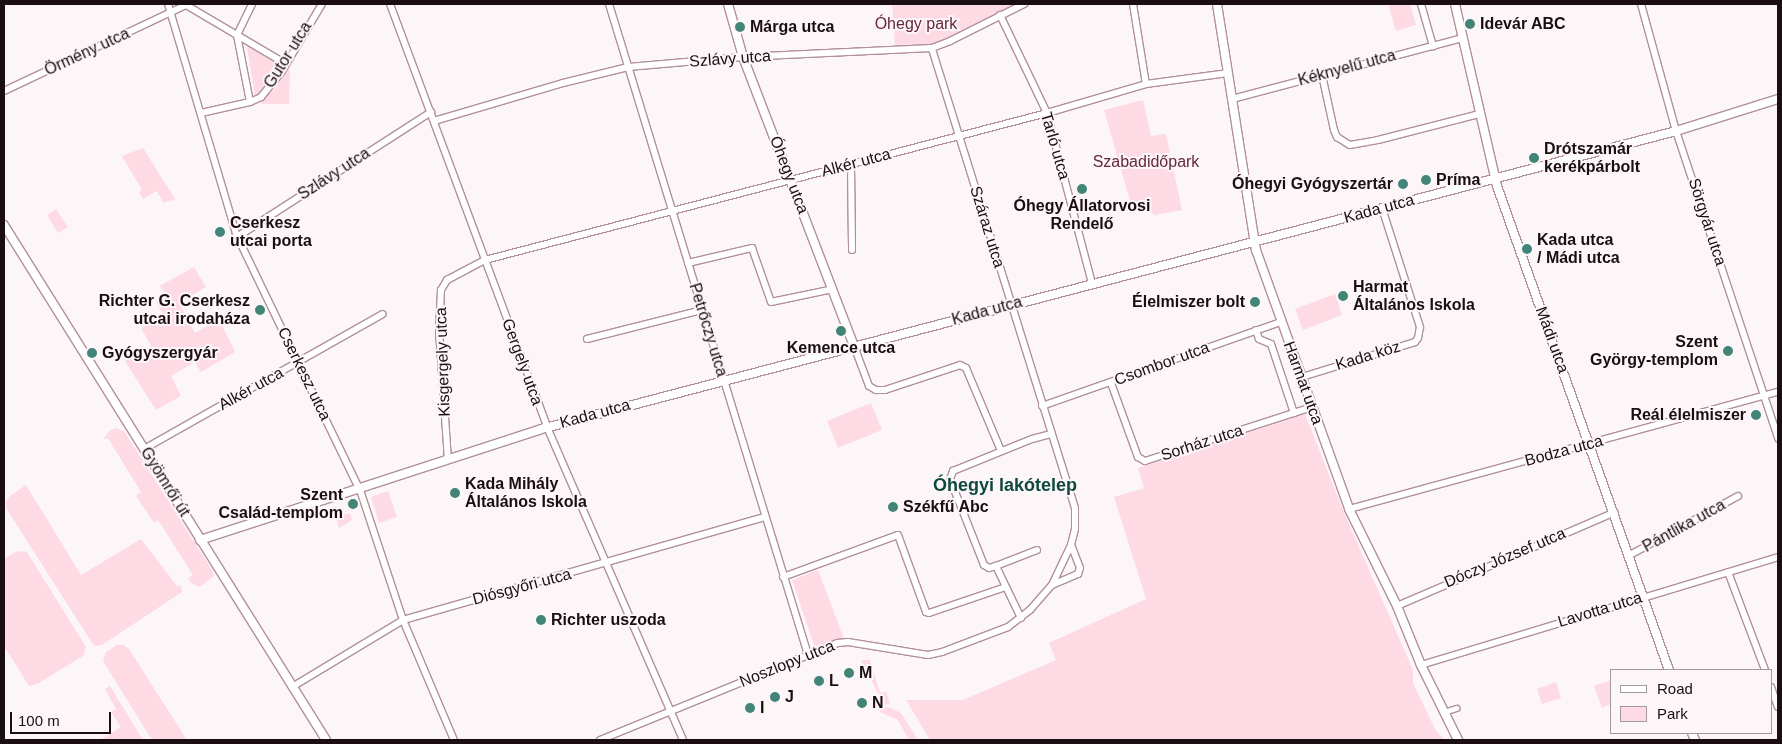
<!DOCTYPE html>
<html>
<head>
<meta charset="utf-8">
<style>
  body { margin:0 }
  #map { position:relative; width:1782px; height:744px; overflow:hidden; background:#fdf6f8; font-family:Arial,sans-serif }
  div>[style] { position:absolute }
  .green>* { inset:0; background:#fedae4 }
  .roads { filter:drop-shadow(1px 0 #b19099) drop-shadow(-1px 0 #b19099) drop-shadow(0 1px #b19099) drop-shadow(0 -1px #b19099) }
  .pedestrian>* { height:4.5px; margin:-2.25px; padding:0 2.25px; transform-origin:2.25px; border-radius:2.25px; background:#fff }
  .minor>* { height:6px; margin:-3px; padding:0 3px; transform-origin:3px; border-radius:3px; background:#fff }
  .tertiary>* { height:8px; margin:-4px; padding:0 4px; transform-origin:4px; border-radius:4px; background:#fff }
  .dots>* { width:14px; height:14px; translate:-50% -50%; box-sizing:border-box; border:2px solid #fdf6f8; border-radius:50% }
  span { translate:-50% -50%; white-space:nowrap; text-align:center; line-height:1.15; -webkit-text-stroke:4px #fdf6f8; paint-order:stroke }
  .park-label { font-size:16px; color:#65283f }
  .poi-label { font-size:16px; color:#1a0e12; font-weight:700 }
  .left { translate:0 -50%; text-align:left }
  .right { translate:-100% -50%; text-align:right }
  .street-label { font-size:16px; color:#1a0e12 }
  .neighbourhood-label { font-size:18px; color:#0e483e; font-weight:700 }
  .frame { position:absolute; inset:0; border:5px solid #1a0e12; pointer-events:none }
  .legend { position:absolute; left:1610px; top:669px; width:162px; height:65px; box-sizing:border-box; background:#fdf6f8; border:1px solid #a2999c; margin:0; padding:6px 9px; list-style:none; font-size:15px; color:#1a0e12 }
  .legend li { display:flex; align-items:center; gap:10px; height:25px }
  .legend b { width:25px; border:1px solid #a2999c }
  .scale { position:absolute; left:10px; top:712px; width:101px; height:22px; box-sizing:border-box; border:2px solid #1a0e12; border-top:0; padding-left:6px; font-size:15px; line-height:18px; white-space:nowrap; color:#1a0e12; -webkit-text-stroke:4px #fdf6f8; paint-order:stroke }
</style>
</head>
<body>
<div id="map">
  <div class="green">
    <div style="clip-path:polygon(892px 4px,1017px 4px,951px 37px,931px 44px,895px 45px)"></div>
    <div style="clip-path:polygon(1388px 4px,1410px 4px,1416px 25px,1396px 31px)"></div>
    <div style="clip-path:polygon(249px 44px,284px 65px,260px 95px,255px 97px,247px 47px)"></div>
    <div style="clip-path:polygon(287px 69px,290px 70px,289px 104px,262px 104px,261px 101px,274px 90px)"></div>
    <div style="clip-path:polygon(1143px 100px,1151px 136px,1166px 134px,1182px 210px,1155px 215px,1130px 201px,1104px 110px)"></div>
    <div style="clip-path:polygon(143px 148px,175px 199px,163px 203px,157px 191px,143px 199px,139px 193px,142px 190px,122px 156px)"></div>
    <div style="clip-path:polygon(56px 209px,68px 227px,58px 233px,47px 215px)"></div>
    <div style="clip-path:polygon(194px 267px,206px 287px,179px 303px,195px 333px,219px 319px,235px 352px,201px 372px,195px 362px,171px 376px,181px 396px,156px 410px,125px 361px,151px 346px,141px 328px,163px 314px,156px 301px,167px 295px,160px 286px)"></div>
    <div style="clip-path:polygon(1335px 294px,1342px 315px,1303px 330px,1295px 309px)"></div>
    <div style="clip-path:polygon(871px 403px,882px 430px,838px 448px,827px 421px)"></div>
    <div style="clip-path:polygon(1305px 414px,1345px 515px,1413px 670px,1413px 683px,1435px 729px,1444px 740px,930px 740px,906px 700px,963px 700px,1056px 660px,1049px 643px,1146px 599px,1114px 497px,1144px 488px,1138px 468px)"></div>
    <div style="clip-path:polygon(116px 428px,124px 431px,212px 570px,214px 576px,202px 585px,198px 587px,190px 582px,188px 578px,193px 575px,158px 520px,154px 523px,136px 496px,141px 492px,108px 438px,103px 440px,109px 431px)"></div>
    <div style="clip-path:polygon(26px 485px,81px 575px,141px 539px,177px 586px,181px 585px,182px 592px,102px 645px,94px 646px,6px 508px,6px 501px,10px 496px)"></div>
    <div style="clip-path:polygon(388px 491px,397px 517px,379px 523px,371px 497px)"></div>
    <div style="clip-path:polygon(350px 513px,352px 520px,339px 528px,336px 517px)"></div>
    <div style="clip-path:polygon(17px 551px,27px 552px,86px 647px,83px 656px,37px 684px,29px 686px,4px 646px,4px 559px)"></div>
    <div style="clip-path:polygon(818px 570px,844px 639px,815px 648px,792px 580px)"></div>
    <div style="clip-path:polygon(117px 645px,124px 645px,129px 649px,187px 740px,152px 740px,103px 661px,106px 652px)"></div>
    <div style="clip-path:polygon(861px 660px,870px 660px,880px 693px,886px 692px,890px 703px,884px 705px)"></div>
    <div style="clip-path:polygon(1611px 680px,1611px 704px,1602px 708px,1594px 686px)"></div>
    <div style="clip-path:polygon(1556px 682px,1561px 698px,1542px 704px,1537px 689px)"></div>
    <div style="clip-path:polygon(110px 686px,143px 740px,100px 740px,121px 727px,111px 712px,116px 709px,105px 689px)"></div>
    <div style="clip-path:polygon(880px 707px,891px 708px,901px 713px,918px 740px,909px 740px,898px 720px,880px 712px)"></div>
  </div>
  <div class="roads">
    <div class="pedestrian">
      <div style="left:1444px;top:712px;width:13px;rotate:-18deg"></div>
    </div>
    <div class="minor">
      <div style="left:168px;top:4px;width:240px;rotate:73.5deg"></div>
      <div style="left:236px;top:234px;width:284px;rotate:64.2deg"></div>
      <div style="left:360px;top:490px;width:137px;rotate:71.7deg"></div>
      <div style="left:403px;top:620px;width:130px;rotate:67deg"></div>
      <div style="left:390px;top:4px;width:451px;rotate:69.6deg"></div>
      <div style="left:547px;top:427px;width:341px;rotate:66.5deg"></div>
      <div style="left:609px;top:4px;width:681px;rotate:73deg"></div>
      <div style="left:1133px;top:4px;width:81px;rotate:80.8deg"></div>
      <div style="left:1421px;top:4px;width:44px;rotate:74.1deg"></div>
      <div style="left:1641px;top:4px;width:132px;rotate:74.6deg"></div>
      <div style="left:1676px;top:131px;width:324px;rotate:71.6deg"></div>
      <div style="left:1000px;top:15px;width:109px;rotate:64.4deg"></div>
      <div style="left:1047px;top:113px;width:176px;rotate:75.2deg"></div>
      <div style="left:1322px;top:75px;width:56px;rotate:77.7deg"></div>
      <div style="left:1334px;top:130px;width:8px;rotate:67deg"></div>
      <div style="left:1337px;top:137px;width:15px;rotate:32deg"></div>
      <div style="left:1350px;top:145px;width:28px;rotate:-10deg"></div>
      <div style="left:1378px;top:140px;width:104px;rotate:-14.4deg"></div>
      <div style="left:4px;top:91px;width:201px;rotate:-25.3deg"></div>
      <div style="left:186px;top:5px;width:116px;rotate:30.5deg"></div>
      <div style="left:1232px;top:99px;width:239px;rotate:-14.8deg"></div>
      <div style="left:250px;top:102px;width:68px;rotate:-101deg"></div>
      <div style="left:237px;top:35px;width:34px;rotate:-64deg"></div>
      <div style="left:201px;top:113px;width:50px;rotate:-12.7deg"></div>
      <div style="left:250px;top:102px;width:12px;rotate:-24deg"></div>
      <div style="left:261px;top:97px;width:33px;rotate:-51deg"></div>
      <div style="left:282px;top:71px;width:78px;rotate:-59.2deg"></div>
      <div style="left:434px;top:121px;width:134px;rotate:-16.4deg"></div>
      <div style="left:563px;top:83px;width:67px;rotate:-13.8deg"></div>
      <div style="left:628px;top:67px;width:115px;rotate:-5deg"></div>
      <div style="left:743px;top:57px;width:189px;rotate:-2.7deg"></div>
      <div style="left:932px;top:48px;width:19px;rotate:-21deg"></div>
      <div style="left:950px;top:41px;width:83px;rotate:-26.6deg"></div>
      <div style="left:851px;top:165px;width:85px;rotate:89.3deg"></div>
      <div style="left:237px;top:237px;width:231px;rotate:-32.8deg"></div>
      <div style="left:688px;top:263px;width:66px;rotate:-13.2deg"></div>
      <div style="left:752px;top:248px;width:57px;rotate:70.6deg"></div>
      <div style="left:771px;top:302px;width:63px;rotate:-11.8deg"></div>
      <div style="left:1256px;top:330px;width:9px;rotate:72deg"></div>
      <div style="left:1259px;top:339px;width:13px;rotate:23deg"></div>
      <div style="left:1271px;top:344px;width:73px;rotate:71.6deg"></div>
      <div style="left:587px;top:339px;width:119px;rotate:-14.2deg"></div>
      <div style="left:854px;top:346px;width:43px;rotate:69.4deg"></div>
      <div style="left:869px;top:386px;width:8px;rotate:30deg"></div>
      <div style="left:876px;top:390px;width:9px"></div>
      <div style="left:885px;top:390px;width:79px;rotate:-18.4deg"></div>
      <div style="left:960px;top:365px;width:7px;rotate:27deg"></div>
      <div style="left:966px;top:368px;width:90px;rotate:67.1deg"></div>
      <div style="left:1302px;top:377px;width:118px;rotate:-17.2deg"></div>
      <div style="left:1415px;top:342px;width:5px;rotate:-53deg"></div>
      <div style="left:1418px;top:338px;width:11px;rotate:-80deg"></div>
      <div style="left:1420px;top:327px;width:125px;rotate:-107.7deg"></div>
      <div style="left:1111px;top:383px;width:79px;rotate:70deg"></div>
      <div style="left:1138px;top:457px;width:8px;rotate:30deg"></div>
      <div style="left:1145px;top:461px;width:176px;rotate:-17.9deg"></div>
      <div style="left:1042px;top:406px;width:253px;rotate:-19.4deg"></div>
      <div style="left:144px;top:449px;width:274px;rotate:-29.5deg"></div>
      <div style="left:448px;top:460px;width:129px;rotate:-94deg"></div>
      <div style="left:439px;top:331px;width:41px;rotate:-87.2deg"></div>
      <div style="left:441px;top:290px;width:12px;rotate:-59deg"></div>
      <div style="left:447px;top:280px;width:43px;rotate:-27.8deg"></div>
      <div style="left:485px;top:260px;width:581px;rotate:-14.66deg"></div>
      <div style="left:1047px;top:113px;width:103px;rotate:-16.3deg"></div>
      <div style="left:1146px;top:84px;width:83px;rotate:-7.6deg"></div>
      <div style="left:1349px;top:509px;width:445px;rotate:-15.3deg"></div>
      <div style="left:1630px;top:555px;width:123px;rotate:-28.6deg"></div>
      <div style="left:996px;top:566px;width:44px;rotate:-21.3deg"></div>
      <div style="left:1728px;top:572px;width:105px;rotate:69.3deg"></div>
      <div style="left:783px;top:577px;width:122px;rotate:-20.1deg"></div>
      <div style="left:898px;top:535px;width:82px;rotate:70deg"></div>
      <div style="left:926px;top:612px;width:3px;rotate:18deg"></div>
      <div style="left:929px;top:613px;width:81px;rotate:-18.7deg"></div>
      <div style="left:1052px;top:585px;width:28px;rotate:-23deg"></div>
      <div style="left:1078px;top:574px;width:6px;rotate:-72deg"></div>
      <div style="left:1080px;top:568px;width:25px;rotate:-111deg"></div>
      <div style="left:1397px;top:606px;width:237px;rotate:-23.3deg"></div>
      <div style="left:1021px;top:618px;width:58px;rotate:-115.7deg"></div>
      <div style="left:996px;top:566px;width:7px;rotate:164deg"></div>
      <div style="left:989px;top:568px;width:6px;rotate:-149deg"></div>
      <div style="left:984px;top:565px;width:92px;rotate:-111.6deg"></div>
      <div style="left:950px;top:479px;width:9px;rotate:-69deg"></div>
      <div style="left:953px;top:471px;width:85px;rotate:-22.1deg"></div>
      <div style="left:1032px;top:439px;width:20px;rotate:-15deg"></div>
      <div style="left:1421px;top:665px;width:373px;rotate:-16.8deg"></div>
      <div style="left:292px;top:687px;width:130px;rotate:-31.1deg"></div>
      <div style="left:403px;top:620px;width:376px;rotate:-15.9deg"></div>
      <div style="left:1771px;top:687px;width:21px;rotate:71deg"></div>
      <div style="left:600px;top:740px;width:257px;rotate:-22.2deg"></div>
      <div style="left:838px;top:643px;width:10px;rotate:-6deg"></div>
      <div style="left:848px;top:642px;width:81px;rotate:9.2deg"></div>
      <div style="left:928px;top:655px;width:14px;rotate:-12deg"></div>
      <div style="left:942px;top:652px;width:71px;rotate:-20.7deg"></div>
      <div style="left:1008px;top:627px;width:28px;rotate:-38deg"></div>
      <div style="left:1030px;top:610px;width:33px;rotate:-49deg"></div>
      <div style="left:1052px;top:585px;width:44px;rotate:-64.6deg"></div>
      <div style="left:1071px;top:545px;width:16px;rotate:-76deg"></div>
      <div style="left:1075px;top:529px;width:21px;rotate:-90deg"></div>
      <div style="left:1075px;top:508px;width:482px;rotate:-107.3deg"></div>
    </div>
    <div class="tertiary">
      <div style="left:728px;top:4px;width:55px;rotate:74.2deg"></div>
      <div style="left:743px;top:57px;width:310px;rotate:69deg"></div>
      <div style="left:1217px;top:4px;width:249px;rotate:81deg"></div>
      <div style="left:1256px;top:250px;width:275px;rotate:70.2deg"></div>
      <div style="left:1349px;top:509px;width:108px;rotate:63.7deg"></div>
      <div style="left:1397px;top:606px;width:64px;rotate:67.9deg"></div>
      <div style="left:1421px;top:665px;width:84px;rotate:63.7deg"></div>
      <div style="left:1455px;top:4px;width:187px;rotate:77deg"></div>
      <div style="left:1497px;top:186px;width:514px;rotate:70.44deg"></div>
      <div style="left:4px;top:225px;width:607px;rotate:57.98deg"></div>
      <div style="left:200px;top:540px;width:359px;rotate:-18deg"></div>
      <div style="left:541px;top:429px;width:1173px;rotate:-14.71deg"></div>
      <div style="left:1676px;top:131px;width:107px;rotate:-17.4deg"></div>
      <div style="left:1692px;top:733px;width:8px;rotate:67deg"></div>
    </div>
  </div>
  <div class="dots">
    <div style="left:1470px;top:24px;background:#428578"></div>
    <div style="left:740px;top:27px;background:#428578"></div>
    <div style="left:1534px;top:158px;background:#428578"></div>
    <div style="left:1426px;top:180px;background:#428578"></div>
    <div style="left:1403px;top:184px;background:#428578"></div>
    <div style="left:1082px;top:189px;background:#428578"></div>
    <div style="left:220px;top:232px;background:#428578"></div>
    <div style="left:1527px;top:249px;background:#428578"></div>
    <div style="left:1343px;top:296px;background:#428578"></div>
    <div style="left:1255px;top:302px;background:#428578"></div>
    <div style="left:260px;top:310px;background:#428578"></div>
    <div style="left:841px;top:331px;background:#428578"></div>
    <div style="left:1728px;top:351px;background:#428578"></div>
    <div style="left:92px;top:353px;background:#428578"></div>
    <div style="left:1756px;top:415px;background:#428578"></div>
    <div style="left:455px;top:493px;background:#428578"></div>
    <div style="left:353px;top:504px;background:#428578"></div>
    <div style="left:893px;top:507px;background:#428578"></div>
    <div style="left:541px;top:620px;background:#428578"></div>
    <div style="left:849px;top:673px;background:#428578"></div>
    <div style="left:819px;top:681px;background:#428578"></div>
    <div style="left:775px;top:697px;background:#428578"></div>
    <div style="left:862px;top:703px;background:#428578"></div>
    <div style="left:750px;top:708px;background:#428578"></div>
  </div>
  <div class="park-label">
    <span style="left:916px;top:24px">Óhegy park</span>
    <span style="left:1146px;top:162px">Szabadidőpark</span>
  </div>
  <div class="poi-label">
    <span class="left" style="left:1480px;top:24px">Idevár ABC</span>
    <span class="left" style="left:750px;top:27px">Márga utca</span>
    <span class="left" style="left:1544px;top:158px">Drótszamár<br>kerékpárbolt</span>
    <span class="left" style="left:1436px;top:180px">Príma</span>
    <span class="right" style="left:1393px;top:184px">Óhegyi Gyógyszertár</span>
    <span style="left:1082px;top:215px">Óhegy Állatorvosi<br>Rendelő</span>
    <span class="left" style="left:230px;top:232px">Cserkesz<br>utcai porta</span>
    <span class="left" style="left:1537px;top:249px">Kada utca<br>/ Mádi utca</span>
    <span class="left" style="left:1353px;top:296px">Harmat<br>Általános Iskola</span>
    <span class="right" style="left:250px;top:310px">Richter G. Cserkesz<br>utcai irodaháza</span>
    <span class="right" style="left:1245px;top:302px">Élelmiszer bolt</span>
    <span class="right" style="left:1718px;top:351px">Szent<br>György-templom</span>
    <span style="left:841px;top:348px">Kemence utca</span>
    <span class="left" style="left:102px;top:353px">Gyógyszergyár</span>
    <span class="right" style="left:1746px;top:415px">Reál élelmiszer</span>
    <span class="left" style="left:465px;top:493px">Kada Mihály<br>Általános Iskola</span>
    <span class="right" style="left:343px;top:504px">Szent<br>Család-templom</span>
    <span class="left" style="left:903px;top:507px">Székfű Abc</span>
    <span class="left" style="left:551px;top:620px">Richter uszoda</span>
    <span class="left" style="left:859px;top:673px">M</span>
    <span class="left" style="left:829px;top:681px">L</span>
    <span class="left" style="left:785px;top:697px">J</span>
    <span class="left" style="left:872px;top:703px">N</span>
    <span class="left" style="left:760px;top:708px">I</span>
  </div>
  <div class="street-label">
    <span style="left:87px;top:52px;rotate:-25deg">Örmény utca</span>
    <span style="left:288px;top:55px;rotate:-58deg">Gutor utca</span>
    <span style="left:730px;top:59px;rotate:-4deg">Szlávy utca</span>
    <span style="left:1347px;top:68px;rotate:-15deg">Kéknyelű utca</span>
    <span style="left:1055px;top:146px;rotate:74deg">Tarló utca</span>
    <span style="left:856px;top:163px;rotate:-15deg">Alkér utca</span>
    <span style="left:334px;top:174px;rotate:-33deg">Szlávy utca</span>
    <span style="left:789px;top:175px;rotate:69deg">Óhegy utca</span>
    <span style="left:1379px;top:209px;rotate:-15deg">Kada utca</span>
    <span style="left:1707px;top:222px;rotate:72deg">Sörgyár utca</span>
    <span style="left:987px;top:227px;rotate:73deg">Száraz utca</span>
    <span style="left:987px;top:311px;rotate:-15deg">Kada utca</span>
    <span style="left:708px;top:330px;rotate:73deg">Petrőczy utca</span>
    <span style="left:1552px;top:340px;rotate:70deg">Mádi utca</span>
    <span style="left:1368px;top:356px;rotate:-17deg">Kada köz</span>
    <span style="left:443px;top:362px;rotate:-92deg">Kisgergely utca</span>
    <span style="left:522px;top:362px;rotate:70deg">Gergely utca</span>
    <span style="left:1162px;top:364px;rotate:-20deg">Csombor utca</span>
    <span style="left:304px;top:374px;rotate:64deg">Cserkesz utca</span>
    <span style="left:1303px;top:383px;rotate:70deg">Harmat utca</span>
    <span style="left:251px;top:389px;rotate:-29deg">Alkér utca</span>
    <span style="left:595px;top:414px;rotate:-15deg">Kada utca</span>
    <span style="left:1202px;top:443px;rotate:-18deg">Sorház utca</span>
    <span style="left:1564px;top:451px;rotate:-15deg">Bodza utca</span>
    <span style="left:165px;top:482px;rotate:58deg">Gyömrői út</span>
    <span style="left:1684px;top:526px;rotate:-29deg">Pántlika utca</span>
    <span style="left:1505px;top:558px;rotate:-23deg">Dóczy József utca</span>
    <span style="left:522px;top:587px;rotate:-15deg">Diósgyőri utca</span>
    <span style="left:1600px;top:610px;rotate:-17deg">Lavotta utca</span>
    <span style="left:787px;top:664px;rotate:-22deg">Noszlopy utca</span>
  </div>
  <div class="neighbourhood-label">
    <span style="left:1005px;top:485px">Óhegyi lakótelep</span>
  </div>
  <div class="frame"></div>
  <ul class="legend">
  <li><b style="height:6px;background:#fff"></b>Road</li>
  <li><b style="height:14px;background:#fedae4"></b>Park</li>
  </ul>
  <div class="scale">100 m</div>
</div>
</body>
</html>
